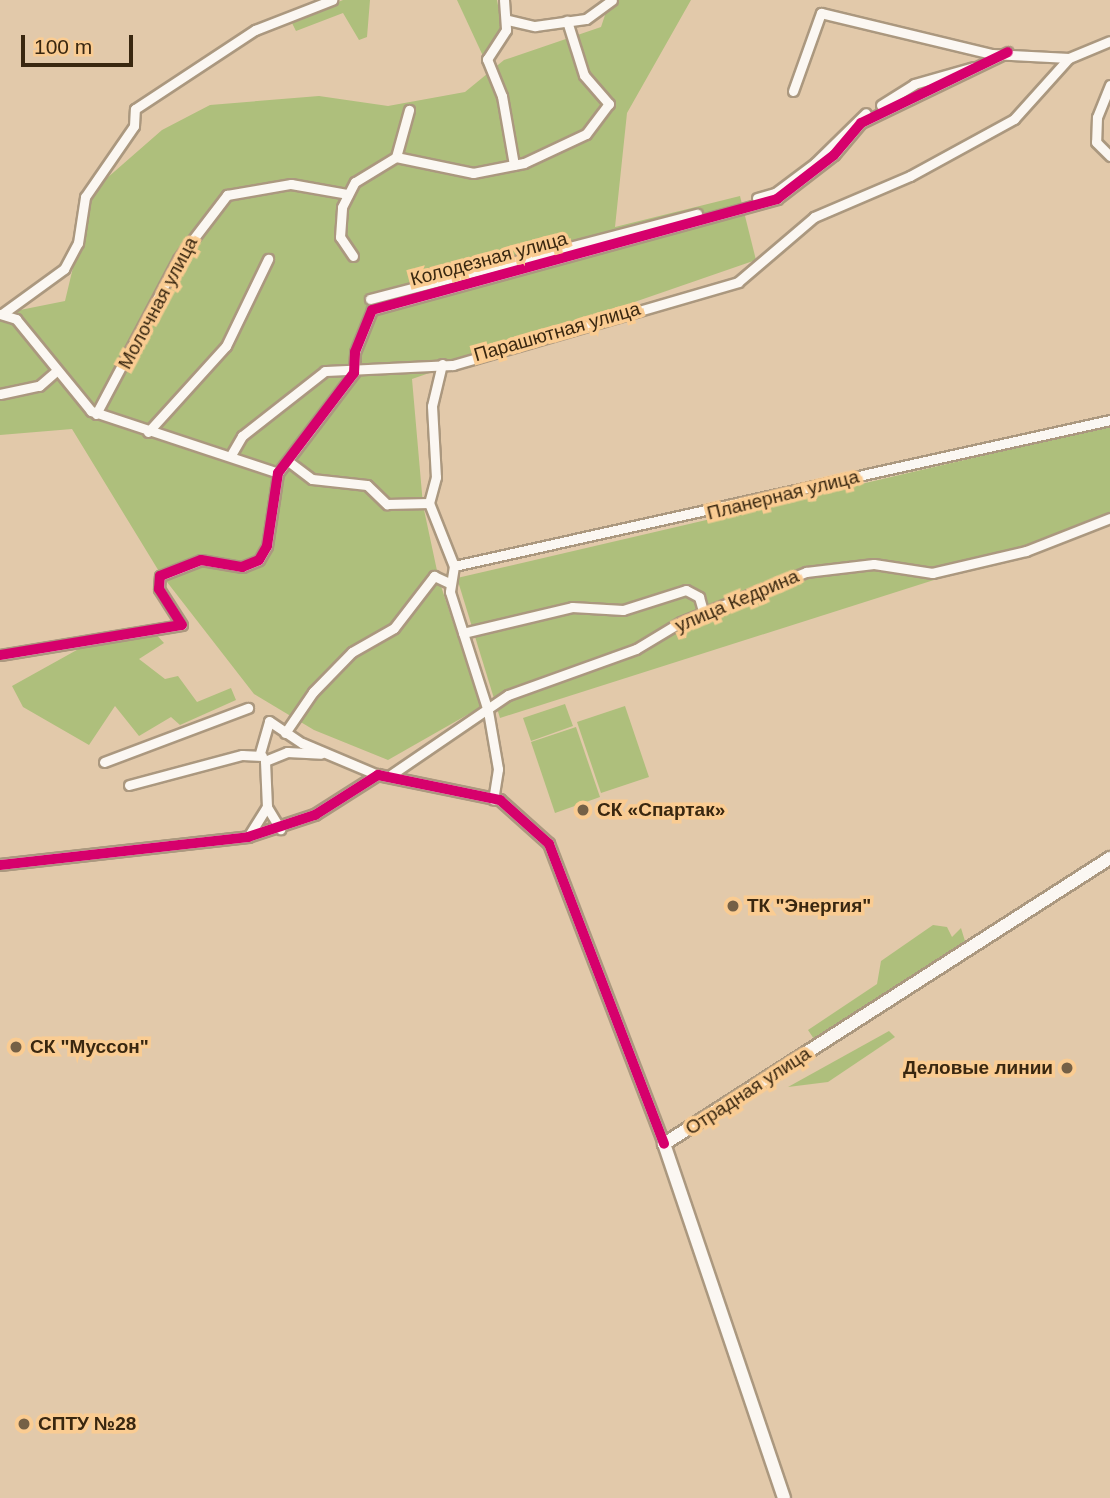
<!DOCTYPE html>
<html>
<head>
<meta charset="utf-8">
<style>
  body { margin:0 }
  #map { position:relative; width:1110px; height:1498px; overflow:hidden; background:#e2c9aa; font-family:Helvetica,sans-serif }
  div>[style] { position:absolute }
  .green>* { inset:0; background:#aebf7c }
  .roads { filter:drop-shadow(2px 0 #ab987f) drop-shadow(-2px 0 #ab987f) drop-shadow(0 2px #ab987f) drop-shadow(0 -2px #ab987f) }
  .minor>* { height:9px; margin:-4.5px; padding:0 4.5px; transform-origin:4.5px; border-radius:4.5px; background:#fbf7f2 }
  .tertiary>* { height:10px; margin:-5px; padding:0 5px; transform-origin:5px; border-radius:5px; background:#fbf7f2 }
  .secondary>* { height:12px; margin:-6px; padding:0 6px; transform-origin:6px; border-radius:6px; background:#fbf7f2 }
  .cycleway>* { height:10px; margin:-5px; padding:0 5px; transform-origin:5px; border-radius:5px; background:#d6006c }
  .dots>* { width:19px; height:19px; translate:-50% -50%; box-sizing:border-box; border:4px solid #facc92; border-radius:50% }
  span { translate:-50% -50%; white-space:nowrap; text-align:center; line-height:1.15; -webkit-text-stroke:7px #facc92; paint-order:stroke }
  .street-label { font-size:19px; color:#392710 }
  .poi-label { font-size:19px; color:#392710; font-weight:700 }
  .left { translate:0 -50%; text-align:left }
  .right { translate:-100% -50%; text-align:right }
  .scale { position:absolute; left:21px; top:35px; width:112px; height:32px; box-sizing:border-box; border:4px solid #392710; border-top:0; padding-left:9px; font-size:21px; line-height:24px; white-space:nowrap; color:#392710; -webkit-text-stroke:5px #facc92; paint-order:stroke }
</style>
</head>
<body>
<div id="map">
  <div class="green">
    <div style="clip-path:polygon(343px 0,370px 0,367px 37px,359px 40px,343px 13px,296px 31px,291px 21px)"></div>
    <div style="clip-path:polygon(457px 0,497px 0,502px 26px,483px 56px)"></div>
    <div style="clip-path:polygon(610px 0,691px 0,627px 113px,615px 227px,740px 196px,756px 260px,412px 379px,423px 505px,439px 580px,481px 707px,388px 760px,314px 730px,254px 694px,160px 573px,72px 429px,0 435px,0 314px,65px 301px,91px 192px,162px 130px,210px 105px,319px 96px,388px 106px,465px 92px,504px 60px,601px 27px)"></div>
    <div style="clip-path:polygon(1110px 426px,1110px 524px,500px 718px,457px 578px)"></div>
    <div style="clip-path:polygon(153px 631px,164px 643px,139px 659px,165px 679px,178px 676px,197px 702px,231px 688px,236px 700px,180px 725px,171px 717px,139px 736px,115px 706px,89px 745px,23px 707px,12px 686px,93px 641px)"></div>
    <div style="clip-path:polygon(565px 704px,573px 726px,531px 741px,523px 718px)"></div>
    <div style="clip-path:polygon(625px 706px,649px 777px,601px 793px,577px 722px)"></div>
    <div style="clip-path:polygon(576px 727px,600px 797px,555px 813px,531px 742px)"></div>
    <div style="clip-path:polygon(933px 925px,947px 927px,952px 937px,961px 928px,965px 941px,816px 1042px,808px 1030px,877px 984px,881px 961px)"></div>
    <div style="clip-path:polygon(889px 1031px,895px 1037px,828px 1082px,788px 1087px)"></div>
  </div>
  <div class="roads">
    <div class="minor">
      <div style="left:504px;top:0;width:30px;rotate:86deg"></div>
      <div style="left:506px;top:30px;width:35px;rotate:123deg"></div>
      <div style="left:487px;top:59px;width:40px;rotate:68deg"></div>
      <div style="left:502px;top:96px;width:70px;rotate:80.1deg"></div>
      <div style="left:508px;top:20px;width:28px;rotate:13deg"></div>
      <div style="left:535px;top:26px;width:51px;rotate:-7.8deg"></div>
      <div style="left:586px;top:19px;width:32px;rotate:-36deg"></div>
      <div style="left:1110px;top:85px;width:35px;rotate:112deg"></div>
      <div style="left:1097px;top:117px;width:25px;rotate:92deg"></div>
      <div style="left:1096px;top:142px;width:20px;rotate:45deg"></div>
      <div style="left:793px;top:91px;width:83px;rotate:-70.3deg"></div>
      <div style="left:821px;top:13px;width:176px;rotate:13.5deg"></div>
      <div style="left:992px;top:54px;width:77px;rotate:3deg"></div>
      <div style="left:1069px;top:58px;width:44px;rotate:-22.5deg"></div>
      <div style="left:881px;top:105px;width:39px;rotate:-32deg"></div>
      <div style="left:914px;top:84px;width:62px;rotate:-15.8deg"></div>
      <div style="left:396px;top:157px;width:79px;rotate:11.7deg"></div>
      <div style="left:473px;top:173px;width:52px;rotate:-11.1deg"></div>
      <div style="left:524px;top:163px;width:68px;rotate:-25.1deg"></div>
      <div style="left:586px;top:134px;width:38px;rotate:-53deg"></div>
      <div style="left:609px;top:104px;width:38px;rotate:-131deg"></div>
      <div style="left:584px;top:75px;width:57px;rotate:-107.5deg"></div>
      <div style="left:757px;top:198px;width:19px;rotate:-16deg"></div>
      <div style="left:775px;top:193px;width:50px;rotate:-36.9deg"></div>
      <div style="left:815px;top:163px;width:71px;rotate:-44.4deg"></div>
      <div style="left:353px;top:256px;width:23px;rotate:-124deg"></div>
      <div style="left:340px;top:237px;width:30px;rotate:-86deg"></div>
      <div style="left:342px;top:207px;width:28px;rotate:-63deg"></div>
      <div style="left:355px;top:182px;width:48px;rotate:-31.4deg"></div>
      <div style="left:396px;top:157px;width:49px;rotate:-74.5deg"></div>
      <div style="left:370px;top:299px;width:338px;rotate:-14.6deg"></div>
      <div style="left:0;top:314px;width:17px;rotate:17deg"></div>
      <div style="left:16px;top:319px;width:119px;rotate:50.8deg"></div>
      <div style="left:91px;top:411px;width:197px;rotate:18.3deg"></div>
      <div style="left:2px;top:314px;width:77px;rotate:-36deg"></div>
      <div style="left:64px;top:269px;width:30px;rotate:-62deg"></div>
      <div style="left:78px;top:243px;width:47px;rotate:-81.3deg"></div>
      <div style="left:85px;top:197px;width:86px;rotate:-55.4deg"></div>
      <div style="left:134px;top:126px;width:17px;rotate:-87deg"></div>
      <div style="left:135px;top:109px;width:144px;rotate:-33.4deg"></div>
      <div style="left:255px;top:30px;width:83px;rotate:-21.3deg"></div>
      <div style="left:442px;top:364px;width:43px;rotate:103.4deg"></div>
      <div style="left:432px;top:406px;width:71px;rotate:86.8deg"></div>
      <div style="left:436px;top:477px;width:27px;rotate:105deg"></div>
      <div style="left:429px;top:503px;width:68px;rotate:68.4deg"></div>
      <div style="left:454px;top:566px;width:26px;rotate:99deg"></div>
      <div style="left:450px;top:592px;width:125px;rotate:72.3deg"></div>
      <div style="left:488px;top:711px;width:59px;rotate:80.2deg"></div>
      <div style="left:498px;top:769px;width:31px;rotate:99deg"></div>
      <div style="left:0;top:394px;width:40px;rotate:-12deg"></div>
      <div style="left:39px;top:386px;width:20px;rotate:-41deg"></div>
      <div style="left:96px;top:414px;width:175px;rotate:-62.1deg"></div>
      <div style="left:178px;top:259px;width:81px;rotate:-52.6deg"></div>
      <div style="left:227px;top:195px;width:65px;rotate:-9.8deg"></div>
      <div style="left:291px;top:184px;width:58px;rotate:10deg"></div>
      <div style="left:148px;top:432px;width:116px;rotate:-47.8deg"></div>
      <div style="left:226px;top:346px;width:97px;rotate:-64.2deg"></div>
      <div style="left:231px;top:455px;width:22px;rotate:-60deg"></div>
      <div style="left:242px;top:436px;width:105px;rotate:-38.1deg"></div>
      <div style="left:325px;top:371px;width:128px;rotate:-2.7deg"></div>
      <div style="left:453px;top:365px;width:297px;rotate:-16.2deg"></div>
      <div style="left:738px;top:282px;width:100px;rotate:-40.5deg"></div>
      <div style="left:814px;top:217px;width:104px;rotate:-23.1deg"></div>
      <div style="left:910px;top:176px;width:119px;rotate:-28.7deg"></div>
      <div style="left:1014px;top:119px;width:82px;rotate:-48deg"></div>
      <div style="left:288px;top:461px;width:30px;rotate:37deg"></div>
      <div style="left:312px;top:479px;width:55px;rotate:6.2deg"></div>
      <div style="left:367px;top:485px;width:28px;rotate:44deg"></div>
      <div style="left:387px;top:504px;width:42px;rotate:-1.4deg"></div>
      <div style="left:454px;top:566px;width:672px;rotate:-12.55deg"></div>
      <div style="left:463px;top:633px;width:112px;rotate:-13.4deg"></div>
      <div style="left:572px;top:607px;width:51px;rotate:3.4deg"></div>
      <div style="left:623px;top:610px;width:66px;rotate:-17.6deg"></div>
      <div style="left:686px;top:590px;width:15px;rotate:28deg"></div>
      <div style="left:699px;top:597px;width:18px;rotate:74deg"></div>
      <div style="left:0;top:655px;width:184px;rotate:-9.4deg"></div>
      <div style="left:182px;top:625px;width:43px;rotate:-122.6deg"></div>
      <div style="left:159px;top:589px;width:13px;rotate:-86deg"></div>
      <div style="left:160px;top:576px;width:44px;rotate:-21.3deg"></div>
      <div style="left:201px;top:560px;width:42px;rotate:9.7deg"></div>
      <div style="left:242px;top:567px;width:18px;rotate:-22deg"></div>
      <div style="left:259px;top:560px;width:16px;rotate:-60deg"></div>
      <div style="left:267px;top:546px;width:74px;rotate:-81.4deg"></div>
      <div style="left:278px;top:473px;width:126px;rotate:-52.8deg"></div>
      <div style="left:354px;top:373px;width:21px;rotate:-87deg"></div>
      <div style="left:355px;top:352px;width:45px;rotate:-68deg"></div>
      <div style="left:372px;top:310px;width:420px;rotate:-15.3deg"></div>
      <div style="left:777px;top:199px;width:72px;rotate:-37.7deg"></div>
      <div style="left:834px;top:155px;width:42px;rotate:-49.8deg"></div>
      <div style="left:861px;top:123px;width:163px;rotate:-25.8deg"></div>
      <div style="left:285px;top:733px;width:50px;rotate:-55.7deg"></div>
      <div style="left:313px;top:692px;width:56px;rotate:-45.7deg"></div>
      <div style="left:352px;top:652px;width:48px;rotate:-29.7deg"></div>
      <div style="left:394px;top:628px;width:66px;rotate:-52.4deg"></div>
      <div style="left:434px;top:576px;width:17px;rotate:25deg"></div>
      <div style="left:260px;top:753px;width:33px;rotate:-74deg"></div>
      <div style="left:269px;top:721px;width:40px;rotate:34deg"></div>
      <div style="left:302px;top:743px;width:82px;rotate:22.8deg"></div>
      <div style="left:104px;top:762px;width:154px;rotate:-20.6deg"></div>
      <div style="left:392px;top:774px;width:140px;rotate:-34.3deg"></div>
      <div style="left:508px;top:695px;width:136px;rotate:-19.8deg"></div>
      <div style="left:636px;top:649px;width:52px;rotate:-31deg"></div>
      <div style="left:681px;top:622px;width:135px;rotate:-21.8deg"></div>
      <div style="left:806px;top:572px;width:68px;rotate:-6.7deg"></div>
      <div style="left:874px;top:564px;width:59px;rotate:8.8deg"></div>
      <div style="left:932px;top:573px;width:97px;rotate:-13.2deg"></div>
      <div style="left:1026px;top:551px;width:90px;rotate:-21.4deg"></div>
      <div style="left:129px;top:785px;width:117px;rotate:-14.9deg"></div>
      <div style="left:242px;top:755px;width:20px;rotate:3deg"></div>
      <div style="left:267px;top:807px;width:26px;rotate:59deg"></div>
      <div style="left:248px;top:837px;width:36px;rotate:-58deg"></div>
      <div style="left:267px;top:807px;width:46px;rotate:-92.5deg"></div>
      <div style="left:265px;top:761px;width:24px;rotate:-22deg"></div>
      <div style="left:287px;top:752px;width:34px;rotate:3deg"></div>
    </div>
    <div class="tertiary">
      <div style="left:0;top:865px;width:250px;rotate:-6.4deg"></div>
      <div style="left:248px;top:837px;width:71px;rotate:-18.2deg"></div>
      <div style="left:315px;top:815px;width:75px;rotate:-32.4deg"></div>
      <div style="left:378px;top:775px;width:125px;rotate:11.6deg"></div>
      <div style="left:500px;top:800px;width:66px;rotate:41.9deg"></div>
      <div style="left:549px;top:844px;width:321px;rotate:69deg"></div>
    </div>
    <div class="secondary">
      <div style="left:784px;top:1498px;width:374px;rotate:-108.7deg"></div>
      <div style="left:664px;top:1144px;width:530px;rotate:-32.67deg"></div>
    </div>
  </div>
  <div class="cycleway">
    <div style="left:0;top:655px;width:184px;rotate:-9.4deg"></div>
    <div style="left:182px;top:625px;width:43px;rotate:-122.6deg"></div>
    <div style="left:159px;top:589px;width:13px;rotate:-86deg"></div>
    <div style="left:160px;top:576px;width:44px;rotate:-21.3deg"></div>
    <div style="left:201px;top:560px;width:42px;rotate:9.7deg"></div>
    <div style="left:242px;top:567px;width:18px;rotate:-22deg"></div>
    <div style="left:259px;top:560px;width:16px;rotate:-60deg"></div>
    <div style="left:267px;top:546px;width:74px;rotate:-81.4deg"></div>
    <div style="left:278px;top:473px;width:126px;rotate:-52.8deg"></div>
    <div style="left:354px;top:373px;width:21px;rotate:-87deg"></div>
    <div style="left:355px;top:352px;width:45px;rotate:-68deg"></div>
    <div style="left:372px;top:310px;width:420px;rotate:-15.3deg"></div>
    <div style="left:777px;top:199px;width:72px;rotate:-37.7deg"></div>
    <div style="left:834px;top:155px;width:42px;rotate:-49.8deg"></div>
    <div style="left:861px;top:123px;width:163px;rotate:-25.8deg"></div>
    <div style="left:0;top:865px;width:250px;rotate:-6.4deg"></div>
    <div style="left:248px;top:837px;width:71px;rotate:-18.2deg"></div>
    <div style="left:315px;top:815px;width:75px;rotate:-32.4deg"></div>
    <div style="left:378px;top:775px;width:125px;rotate:11.6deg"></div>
    <div style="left:500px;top:800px;width:66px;rotate:41.9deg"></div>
    <div style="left:549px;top:844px;width:321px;rotate:69deg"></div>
  </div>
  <div class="dots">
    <div style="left:583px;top:810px;background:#746046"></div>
    <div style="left:733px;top:906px;background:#746046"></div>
    <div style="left:16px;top:1047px;background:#746046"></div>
    <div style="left:1067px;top:1068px;background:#746046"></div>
    <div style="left:24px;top:1424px;background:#746046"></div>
  </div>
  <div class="street-label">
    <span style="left:489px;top:259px;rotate:-15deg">Колодезная улица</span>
    <span style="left:158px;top:303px;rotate:-62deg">Молочная улица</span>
    <span style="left:557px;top:332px;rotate:-16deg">Парашютная улица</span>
    <span style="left:783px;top:495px;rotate:-14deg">Планерная улица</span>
    <span style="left:737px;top:601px;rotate:-23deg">улица Кедрина</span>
    <span style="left:748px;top:1091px;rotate:-33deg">Отрадная улица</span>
  </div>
  <div class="poi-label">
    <span class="left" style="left:597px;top:810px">СК «Спартак»</span>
    <span class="left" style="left:747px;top:906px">ТК "Энергия"</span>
    <span class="left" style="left:30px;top:1047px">СК "Муссон"</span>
    <span class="right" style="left:1053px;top:1068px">Деловые линии</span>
    <span class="left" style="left:38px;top:1424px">СПТУ №28</span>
  </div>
  <div class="scale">100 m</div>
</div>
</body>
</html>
